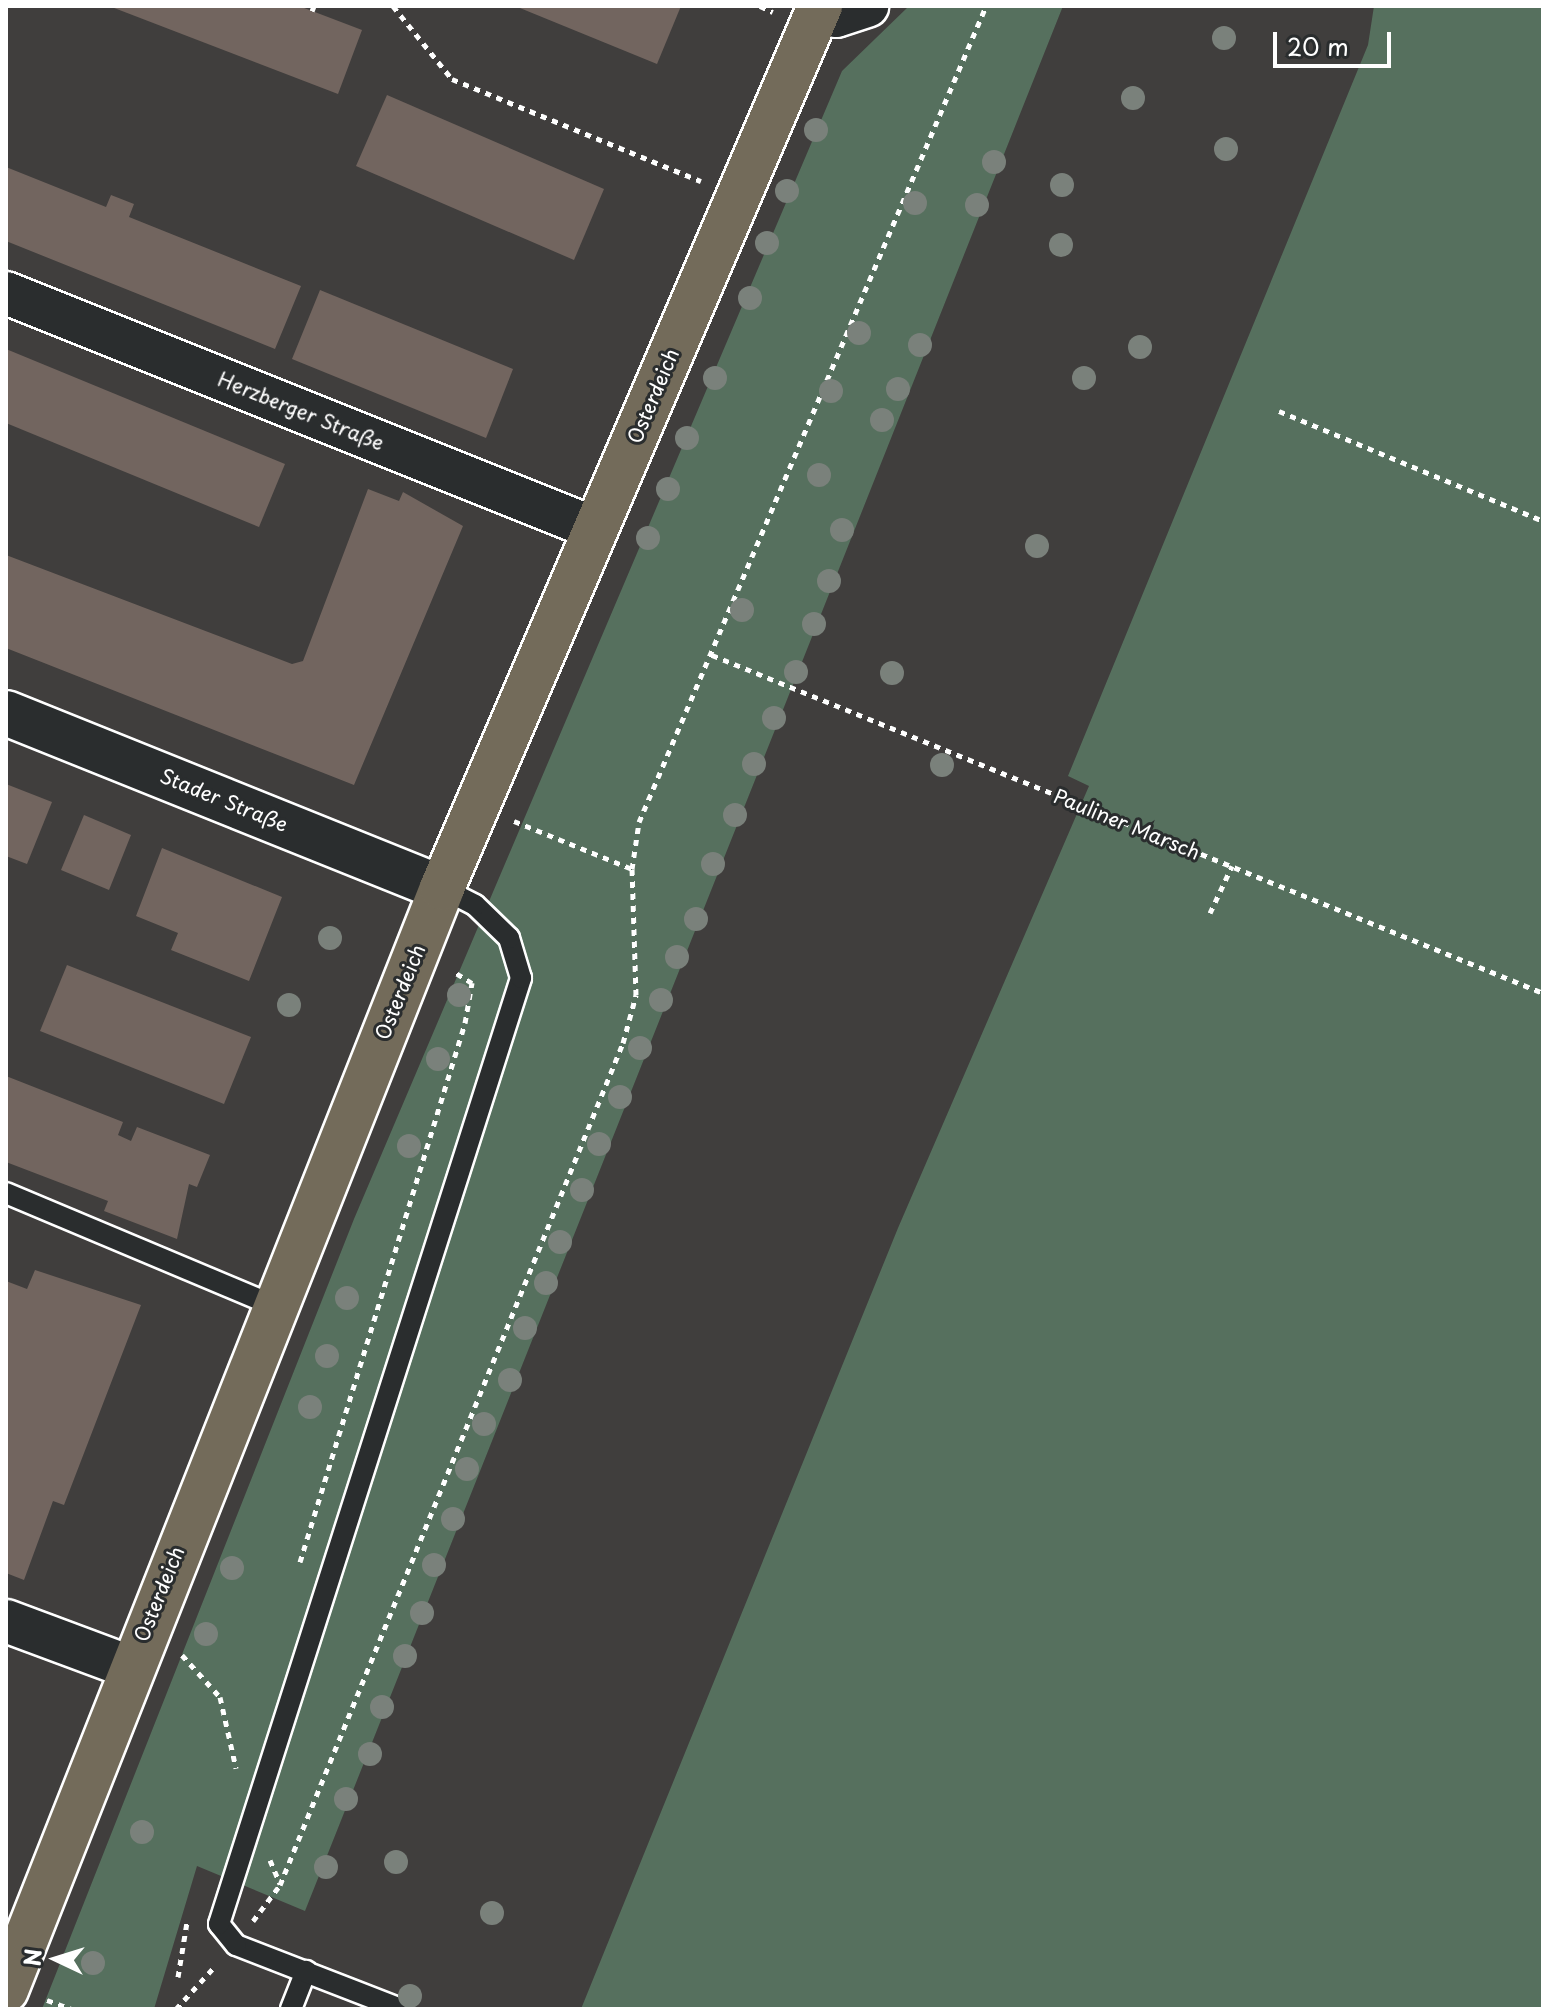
<!DOCTYPE html>
<html>
<head>
<meta charset="utf-8">
<style>
  body { margin:0 }
  #map { position:relative; width:1549px; height:2015px; overflow:hidden; background:#403e3d; font-family:"Playpen Sans",sans-serif }
  div>[style] { position:absolute }
  .green>* { inset:0; background:#56705e }
  .building>* { inset:0; background:#72655f }
  .path>* { height:5px; margin-top:-2.5px; transform-origin:0; background:repeating-linear-gradient(90deg,#fff 0 6px,transparent 0 12px) }
  .roads { filter:drop-shadow(2px 0 #fff) drop-shadow(-2px 0 #fff) drop-shadow(0 2px #fff) drop-shadow(0 -2px #fff) }
  .service>* { height:20px; margin:-10px; padding:0 10px; transform-origin:10px; border-radius:10px; background:#2a2d2e }
  .minor>* { height:42px; margin:-21px; padding:0 21px; transform-origin:21px; border-radius:21px; background:#2a2d2e }
  .tertiary>* { height:44px; margin:-22px; padding:0 22px; transform-origin:22px; border-radius:22px; background:#2a2d2e }
  .primary>* { height:44px; margin:-22px; padding:0 22px; transform-origin:22px; border-radius:22px; background:#736b5a }
  .trees>* { width:24px; height:24px; margin:-12px; border-radius:50%; background:#7a817b }
  span { translate:-50% -50%; white-space:nowrap; text-align:center; line-height:1.15; -webkit-text-stroke:6px #2a2d2e; paint-order:stroke }
  .street-label { font-size:20px; color:#fff }
  .frame { position:absolute; inset:0; border:8px solid #fff; pointer-events:none }
  .north { position:absolute; left:16px; top:1919px; width:80px; height:80px; -webkit-text-stroke:6px #2a2d2e; paint-order:stroke; rotate:274deg; font-size:22px; font-weight:700; line-height:32px; text-align:center; color:#fff }
  .north::after { content:''; display:block; margin:auto; width:28px; height:36px; background:#fff; clip-path:polygon(50% 0,100% 100%,50% 72%,0 100%) }
  .scale { position:absolute; left:1273px; top:32px; width:118px; height:36px; box-sizing:border-box; border:4px solid #fff; border-top:0; padding-left:10px; font-size:24px; line-height:28px; white-space:nowrap; color:#fff; -webkit-text-stroke:6px #2a2d2e; paint-order:stroke }
</style>
</head>
<body>
<div id="map">
  <div class="green">
    <div style="clip-path:polygon(909px 6px,1063px 6px,305px 1911px,197px 1866px,154px 2009px,42px 2009px,354px 1219px,842px 71px)"></div>
    <div style="clip-path:polygon(1374px 6px,1543px 6px,1543px 2009px,581px 2009px,898px 1228px,1089px 786px,1068px 776px,1368px 45px)"></div>
  </div>
  <div class="building">
    <div style="clip-path:polygon(109px 6px,299px 6px,362px 30px,338px 94px)"></div>
    <div style="clip-path:polygon(515px 6px,681px 6px,657px 64px)"></div>
    <div style="clip-path:polygon(387px 95px,604px 189px,574px 260px,356px 166px)"></div>
    <div style="clip-path:polygon(6px 167px,106px 207px,111px 195px,134px 204px,129px 217px,301px 286px,275px 349px,6px 241px)"></div>
    <div style="clip-path:polygon(320px 290px,513px 369px,486px 438px,292px 359px)"></div>
    <div style="clip-path:polygon(6px 349px,285px 464px,259px 527px,6px 423px)"></div>
    <div style="clip-path:polygon(368px 489px,399px 501px,403px 492px,463px 526px,354px 785px,6px 648px,6px 555px,292px 664px,303px 661px)"></div>
    <div style="clip-path:polygon(6px 784px,52px 802px,27px 864px,6px 856px)"></div>
    <div style="clip-path:polygon(84px 815px,131px 835px,109px 890px,61px 870px)"></div>
    <div style="clip-path:polygon(162px 848px,282px 897px,249px 981px,171px 950px,178px 933px,136px 916px)"></div>
    <div style="clip-path:polygon(67px 965px,251px 1037px,224px 1104px,40px 1031px)"></div>
    <div style="clip-path:polygon(6px 1076px,123px 1122px,118px 1135px,131px 1141px,137px 1127px,210px 1155px,197px 1187px,189px 1184px,177px 1239px,104px 1211px,108px 1201px,6px 1162px)"></div>
    <div style="clip-path:polygon(35px 1270px,141px 1305px,64px 1505px,53px 1501px,24px 1580px,6px 1573px,6px 1281px,27px 1289px)"></div>
  </div>
  <div class="path">
    <div style="left:393px;top:6px;width:94px;rotate:51.1deg"></div>
    <div style="left:452px;top:79px;width:269px;rotate:22.3deg"></div>
    <div style="left:760px;top:6px;width:14px;rotate:25deg"></div>
    <div style="left:312px;top:11px;width:5px;rotate:-68deg"></div>
    <div style="left:1279px;top:411px;width:286px;rotate:22.6deg"></div>
    <div style="left:712px;top:655px;width:897px;rotate:22.13deg"></div>
    <div style="left:514px;top:821px;width:127px;rotate:22.1deg"></div>
    <div style="left:1210px;top:913px;width:52px;rotate:-64.9deg"></div>
    <div style="left:300px;top:1562px;width:564px;rotate:-72.98deg"></div>
    <div style="left:465px;top:1023px;width:41px;rotate:-80.1deg"></div>
    <div style="left:472px;top:983px;width:22px;rotate:-148deg"></div>
    <div style="left:182px;top:1655px;width:57px;rotate:47.9deg"></div>
    <div style="left:220px;top:1697px;width:73px;rotate:77.3deg"></div>
    <div style="left:270px;top:1860px;width:26px;rotate:67deg"></div>
    <div style="left:253px;top:1921px;width:45px;rotate:-53.1deg"></div>
    <div style="left:280px;top:1885px;width:909px;rotate:-67.84deg"></div>
    <div style="left:623px;top:1043px;width:50px;rotate:-74.8deg"></div>
    <div style="left:636px;top:995px;width:126px;rotate:-91.8deg"></div>
    <div style="left:632px;top:869px;width:48px;rotate:-81.5deg"></div>
    <div style="left:639px;top:822px;width:887px;rotate:-66.96deg"></div>
    <div style="left:178px;top:1977px;width:56px;rotate:-80.7deg"></div>
    <div style="left:47px;top:2000px;width:27px;rotate:20deg"></div>
    <div style="left:176px;top:2009px;width:59px;rotate:-47.7deg"></div>
  </div>
  <div class="roads">
    <div class="service">
      <div style="left:6px;top:1193px;width:290px;rotate:22.8deg"></div>
      <div style="left:291px;top:2009px;width:41px;rotate:-68.5deg"></div>
      <div style="left:401px;top:2009px;width:177px;rotate:-158.8deg"></div>
      <div style="left:236px;top:1945px;width:27px;rotate:-129deg"></div>
      <div style="left:219px;top:1924px;width:993px;rotate:-72.29deg"></div>
      <div style="left:521px;top:978px;width:42px;rotate:-106.7deg"></div>
      <div style="left:509px;top:938px;width:47px;rotate:-135.9deg"></div>
      <div style="left:475px;top:905px;width:37px;rotate:-153deg"></div>
    </div>
    <div class="minor">
      <div style="left:818px;top:10px;width:19px;rotate:18deg"></div>
      <div style="left:836px;top:16px;width:33px;rotate:-18deg"></div>
      <div style="left:6px;top:293px;width:635px;rotate:21.8deg"></div>
      <div style="left:6px;top:1621px;width:132px;rotate:20.4deg"></div>
    </div>
    <div class="tertiary">
      <div style="left:6px;top:713px;width:470px;rotate:21.9deg"></div>
    </div>
    <div class="primary">
      <div style="left:6px;top:1990px;width:1185px;rotate:-68.41deg"></div>
      <div style="left:442px;top:888px;width:960px;rotate:-66.8deg"></div>
    </div>
  </div>
  <div class="trees">
    <div style="left:1224px;top:38px"></div>
    <div style="left:1133px;top:98px"></div>
    <div style="left:816px;top:130px"></div>
    <div style="left:1226px;top:149px"></div>
    <div style="left:994px;top:162px"></div>
    <div style="left:1062px;top:185px"></div>
    <div style="left:787px;top:191px"></div>
    <div style="left:915px;top:203px"></div>
    <div style="left:977px;top:205px"></div>
    <div style="left:767px;top:243px"></div>
    <div style="left:1061px;top:245px"></div>
    <div style="left:750px;top:298px"></div>
    <div style="left:859px;top:333px"></div>
    <div style="left:920px;top:345px"></div>
    <div style="left:1140px;top:347px"></div>
    <div style="left:715px;top:378px"></div>
    <div style="left:1084px;top:378px"></div>
    <div style="left:898px;top:389px"></div>
    <div style="left:831px;top:391px"></div>
    <div style="left:882px;top:420px"></div>
    <div style="left:687px;top:438px"></div>
    <div style="left:819px;top:475px"></div>
    <div style="left:668px;top:489px"></div>
    <div style="left:842px;top:530px"></div>
    <div style="left:648px;top:538px"></div>
    <div style="left:1037px;top:546px"></div>
    <div style="left:829px;top:581px"></div>
    <div style="left:742px;top:610px"></div>
    <div style="left:814px;top:624px"></div>
    <div style="left:796px;top:672px"></div>
    <div style="left:892px;top:673px"></div>
    <div style="left:774px;top:718px"></div>
    <div style="left:754px;top:764px"></div>
    <div style="left:942px;top:765px"></div>
    <div style="left:735px;top:815px"></div>
    <div style="left:713px;top:864px"></div>
    <div style="left:696px;top:919px"></div>
    <div style="left:330px;top:938px"></div>
    <div style="left:677px;top:957px"></div>
    <div style="left:459px;top:995px"></div>
    <div style="left:661px;top:1000px"></div>
    <div style="left:289px;top:1005px"></div>
    <div style="left:640px;top:1048px"></div>
    <div style="left:438px;top:1059px"></div>
    <div style="left:620px;top:1097px"></div>
    <div style="left:599px;top:1144px"></div>
    <div style="left:409px;top:1146px"></div>
    <div style="left:582px;top:1190px"></div>
    <div style="left:560px;top:1242px"></div>
    <div style="left:546px;top:1283px"></div>
    <div style="left:347px;top:1298px"></div>
    <div style="left:525px;top:1328px"></div>
    <div style="left:327px;top:1356px"></div>
    <div style="left:510px;top:1380px"></div>
    <div style="left:310px;top:1407px"></div>
    <div style="left:484px;top:1424px"></div>
    <div style="left:467px;top:1469px"></div>
    <div style="left:453px;top:1519px"></div>
    <div style="left:434px;top:1565px"></div>
    <div style="left:232px;top:1568px"></div>
    <div style="left:422px;top:1613px"></div>
    <div style="left:206px;top:1634px"></div>
    <div style="left:405px;top:1656px"></div>
    <div style="left:382px;top:1707px"></div>
    <div style="left:370px;top:1754px"></div>
    <div style="left:346px;top:1799px"></div>
    <div style="left:142px;top:1832px"></div>
    <div style="left:396px;top:1862px"></div>
    <div style="left:326px;top:1867px"></div>
    <div style="left:492px;top:1913px"></div>
    <div style="left:93px;top:1963px"></div>
    <div style="left:410px;top:1996px"></div>
  </div>
  <div class="street-label">
    <span style="left:653px;top:396px;rotate:-67deg">Osterdeich</span>
    <span style="left:301px;top:411px;rotate:22deg">Herzberger Straße</span>
    <span style="left:224px;top:800px;rotate:22deg">Stader Straße</span>
    <span style="left:1127px;top:824px;rotate:22deg">Pauliner Marsch</span>
    <span style="left:400px;top:992px;rotate:-68deg">Osterdeich</span>
    <span style="left:159px;top:1594px;rotate:-68deg">Osterdeich</span>
  </div>
  <div class="frame"></div>
  <div class="north">N</div>
  <div class="scale">20 m</div>
</div>
</body>
</html>
